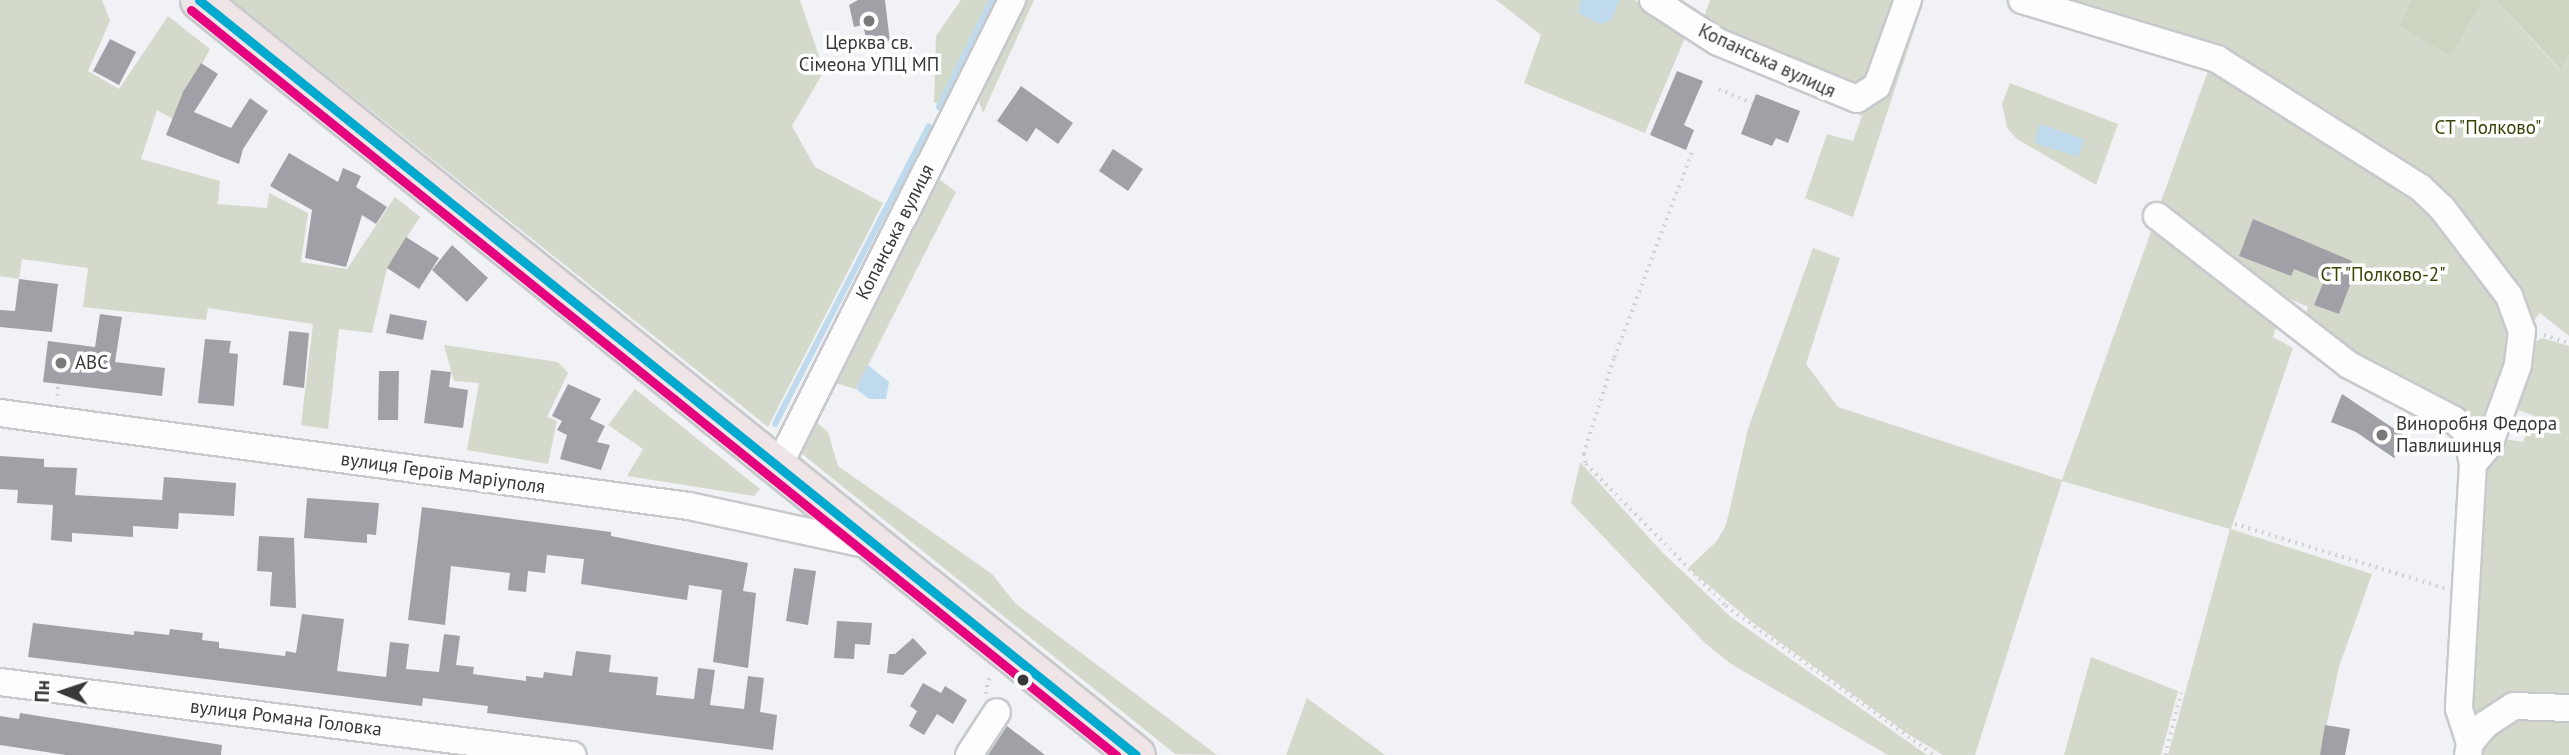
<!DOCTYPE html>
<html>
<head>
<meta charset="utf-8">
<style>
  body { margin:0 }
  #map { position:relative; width:2569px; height:755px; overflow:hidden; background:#f1f2f6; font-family:"PT Sans",sans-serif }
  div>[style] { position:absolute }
  .green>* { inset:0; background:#d4dacb }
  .forest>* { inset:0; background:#cdd4c1 }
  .water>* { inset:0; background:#bfd9ed }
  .stream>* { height:6px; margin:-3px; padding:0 3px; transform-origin:3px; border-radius:3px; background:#bfd9ed }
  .building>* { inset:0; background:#a0a0a7 }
  .path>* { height:3.5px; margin-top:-1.75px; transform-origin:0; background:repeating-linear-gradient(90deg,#d2d2d3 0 2px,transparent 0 7px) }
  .roads { filter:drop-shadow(2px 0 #c8c9cc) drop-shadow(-2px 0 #c8c9cc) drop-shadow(0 2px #c8c9cc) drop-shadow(0 -2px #c8c9cc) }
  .minor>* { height:26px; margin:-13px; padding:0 13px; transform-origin:13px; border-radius:13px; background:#fdfdfe }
  .highway>* { height:37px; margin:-18.5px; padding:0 18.5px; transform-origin:18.5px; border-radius:18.5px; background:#efe4e6 }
  .bus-1>* { height:9px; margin:-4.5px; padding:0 4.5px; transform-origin:4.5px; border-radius:4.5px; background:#00a9ce }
  .bus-2>* { height:9px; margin:-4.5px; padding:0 4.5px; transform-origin:4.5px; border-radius:4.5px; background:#e5007d }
  .dots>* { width:19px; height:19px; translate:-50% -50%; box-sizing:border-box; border:4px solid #fff; border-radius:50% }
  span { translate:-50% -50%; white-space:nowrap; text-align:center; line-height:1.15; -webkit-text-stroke:7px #fff; paint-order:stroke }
  .poi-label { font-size:19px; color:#38383b }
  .left { translate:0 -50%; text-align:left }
  .street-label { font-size:19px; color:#38383b }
  .park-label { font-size:19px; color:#374304 }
  .north { position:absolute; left:28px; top:657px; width:70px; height:70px; -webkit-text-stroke:5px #fff; paint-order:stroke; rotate:272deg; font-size:19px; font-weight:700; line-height:28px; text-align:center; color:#38383b }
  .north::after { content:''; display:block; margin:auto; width:24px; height:32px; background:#38383b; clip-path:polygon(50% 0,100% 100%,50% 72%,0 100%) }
</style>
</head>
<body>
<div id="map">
  <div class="green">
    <div style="clip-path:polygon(0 0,102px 0,110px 21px,88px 71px,119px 89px,168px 16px,210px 49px,173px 119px,157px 110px,141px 159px,220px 181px,218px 204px,267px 208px,269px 193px,308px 213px,301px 262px,347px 269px,395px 197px,420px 217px,387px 268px,372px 333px,339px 329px,328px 429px,301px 425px,313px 324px,208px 308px,206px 320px,83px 307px,88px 268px,22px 259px,19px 279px,0 276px)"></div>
    <div style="clip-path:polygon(232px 0,800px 0,824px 71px,792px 126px,815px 167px,883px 203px,768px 427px)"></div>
    <div style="clip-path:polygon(961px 0,1002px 0,946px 109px,934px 102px,936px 36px)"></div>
    <div style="clip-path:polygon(1026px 0,1034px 0,983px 113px,979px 102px)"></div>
    <div style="clip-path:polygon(1496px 0,1635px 0,1687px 33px,1645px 133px,1524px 83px,1541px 35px)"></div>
    <div style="clip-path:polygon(1710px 0,1902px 0,1863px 91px,1701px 26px)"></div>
    <div style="clip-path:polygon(1913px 0,1924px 0,1853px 217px,1805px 198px,1827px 134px,1853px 141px,1862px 116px,1839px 107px,1861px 104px)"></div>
    <div style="clip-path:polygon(2043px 0,2411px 0,2399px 26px,2449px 55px,2483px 0,2496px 0,2559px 69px,2569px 55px,2569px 336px,2540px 313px,2531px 325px,2493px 258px,2227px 56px)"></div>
    <div style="clip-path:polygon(2209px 68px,2427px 206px,2508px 315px,2514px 333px,2487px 423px,2419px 394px,2358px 358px,2304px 318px,2308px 307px,2274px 292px,2159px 207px)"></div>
    <div style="clip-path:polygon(2010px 83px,2118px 124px,2096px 185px,2017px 139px,2007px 128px,2002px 104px)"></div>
    <div style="clip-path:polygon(939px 179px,956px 192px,856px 389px,835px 383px)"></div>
    <div style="clip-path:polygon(2153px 226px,2277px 325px,2273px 337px,2293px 348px,2231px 529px,2372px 574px,2339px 667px,2320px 755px,2168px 755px,2230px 529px,2062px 481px,1975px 755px,1943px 755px,1905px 732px,1752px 622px,1688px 568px,1717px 541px,1726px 525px,1748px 429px,1813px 248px,1840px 258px,1806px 364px,1838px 407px,2062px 480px)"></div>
    <div style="clip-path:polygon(2542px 338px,2569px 346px,2569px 700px,2473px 722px,2483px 477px,2498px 438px,2523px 442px,2533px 415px,2509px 407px,2532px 344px)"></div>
    <div style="clip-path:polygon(444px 345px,558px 362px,568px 373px,547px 417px,557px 421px,548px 464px,467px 450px,479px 383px,454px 381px)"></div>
    <div style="clip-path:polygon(635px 389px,760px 489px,754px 496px,627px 476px,643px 449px,608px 425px)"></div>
    <div style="clip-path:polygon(816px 422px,828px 432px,838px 466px,992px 574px,1016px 604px,1217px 755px,1175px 754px,801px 453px)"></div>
    <div style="clip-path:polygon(1580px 462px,1662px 552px,1731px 617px,1927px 755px,1888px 755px,1731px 664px,1704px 642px,1571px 503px)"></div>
    <div style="clip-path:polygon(2091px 657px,2178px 691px,2161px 755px,2064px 755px)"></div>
    <div style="clip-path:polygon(1307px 698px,1385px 755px,1286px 755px)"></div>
    <div style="clip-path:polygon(2546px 715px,2569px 721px,2569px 755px,2480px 755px,2493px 733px,2516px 718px)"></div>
  </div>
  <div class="forest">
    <div style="clip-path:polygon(2411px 0,2483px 0,2450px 56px,2399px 26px)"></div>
    <div style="clip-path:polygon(2496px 0,2569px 0,2569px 55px,2560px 69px)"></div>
  </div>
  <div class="water">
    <div style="clip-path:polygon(1581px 0,1619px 0,1612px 19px,1601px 24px,1579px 14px)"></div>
    <div style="clip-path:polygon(2043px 125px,2084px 139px,2078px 157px,2035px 143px,2038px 127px)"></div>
    <div style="clip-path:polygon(868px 365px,889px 382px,886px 399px,869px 399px,856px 389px)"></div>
  </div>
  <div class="stream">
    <div style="left:939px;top:107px;width:119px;rotate:-63.6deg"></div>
    <div style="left:775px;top:424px;width:335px;rotate:-62.7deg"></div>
  </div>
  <div class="building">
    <div style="clip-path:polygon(858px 0,885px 0,890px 42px,868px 47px,863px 25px,854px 27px,849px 5px)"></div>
    <div style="clip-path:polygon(110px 39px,136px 52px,119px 85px,93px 71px)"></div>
    <div style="clip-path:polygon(201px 63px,218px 74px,194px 112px,231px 128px,250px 98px,268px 111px,243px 149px,239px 164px,166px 135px,183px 92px)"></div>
    <div style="clip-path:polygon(1677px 71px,1703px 81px,1684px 125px,1694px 130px,1686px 150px,1650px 135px)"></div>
    <div style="clip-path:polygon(1021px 86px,1073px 123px,1058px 144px,1036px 128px,1027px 142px,997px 121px)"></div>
    <div style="clip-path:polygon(1756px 94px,1800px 111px,1788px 143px,1776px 138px,1772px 146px,1741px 134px)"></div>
    <div style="clip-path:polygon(1113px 149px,1143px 169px,1128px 191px,1099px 171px)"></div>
    <div style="clip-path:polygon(289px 153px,338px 182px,343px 168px,361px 176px,356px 187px,387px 207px,376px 224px,362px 215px,346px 267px,305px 258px,312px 210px,270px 186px)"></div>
    <div style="clip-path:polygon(2253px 219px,2352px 261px,2348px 270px,2355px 272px,2339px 314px,2314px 305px,2324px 281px,2294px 269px,2291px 276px,2239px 256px)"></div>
    <div style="clip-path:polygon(406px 237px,439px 258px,419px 289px,387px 268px)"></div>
    <div style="clip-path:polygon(452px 245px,488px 278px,467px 302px,432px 270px)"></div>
    <div style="clip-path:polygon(19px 279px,58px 284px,52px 332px,0 327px,0 310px,15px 311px)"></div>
    <div style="clip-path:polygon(100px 314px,122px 317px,115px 362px,165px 368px,162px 396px,43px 382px,48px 341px,95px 347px)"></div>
    <div style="clip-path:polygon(390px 314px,427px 321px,423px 340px,386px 333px)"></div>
    <div style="clip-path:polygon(289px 331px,309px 333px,304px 388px,283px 385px)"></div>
    <div style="clip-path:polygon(205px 339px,231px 341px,229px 353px,238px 354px,234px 406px,198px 403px)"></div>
    <div style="clip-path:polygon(431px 370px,451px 372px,449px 387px,468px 390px,463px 428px,424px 423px)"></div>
    <div style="clip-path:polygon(379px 371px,399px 371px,398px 420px,378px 420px)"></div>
    <div style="clip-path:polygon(568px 384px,601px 399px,590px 419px,605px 426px,597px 442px,610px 445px,601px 470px,560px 459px,567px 435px,557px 430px,562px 421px,552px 416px)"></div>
    <div style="clip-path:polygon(2342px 394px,2408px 438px,2394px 458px,2356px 432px,2331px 422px)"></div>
    <div style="clip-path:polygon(0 456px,44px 459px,44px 467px,77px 468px,75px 495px,162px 500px,164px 477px,236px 483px,234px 516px,179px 513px,178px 529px,133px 526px,133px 537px,72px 533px,72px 542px,51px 540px,53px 505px,17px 503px,18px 490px,0 489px)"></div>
    <div style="clip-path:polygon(307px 498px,379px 503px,376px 535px,367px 534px,367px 543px,304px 538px)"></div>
    <div style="clip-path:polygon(422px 507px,611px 532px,611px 536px,748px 563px,743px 591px,756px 593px,748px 668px,713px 662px,722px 590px,689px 585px,687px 600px,581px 584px,584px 559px,547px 555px,545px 573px,528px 571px,526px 592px,508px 590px,510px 573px,451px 566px,445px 625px,408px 620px)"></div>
    <div style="clip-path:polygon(259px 536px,294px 538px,296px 608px,270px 606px,272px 572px,257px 571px)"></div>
    <div style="clip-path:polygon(794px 568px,816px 571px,808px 625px,786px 621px)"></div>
    <div style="clip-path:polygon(302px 614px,344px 619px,337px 671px,386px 677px,390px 642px,409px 644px,406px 669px,439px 672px,444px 634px,460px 636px,456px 665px,474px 667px,473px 674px,526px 681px,526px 676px,543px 678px,544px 672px,572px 676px,576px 651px,611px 655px,609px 672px,658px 677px,656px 695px,694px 699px,698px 668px,715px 670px,710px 705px,744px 709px,748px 676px,764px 678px,760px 712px,777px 715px,773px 750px,487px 713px,488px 706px,423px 698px,422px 706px,28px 657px,33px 623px,134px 635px,134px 631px,169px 635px,170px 629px,203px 633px,202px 640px,219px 642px,219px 648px,285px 656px,286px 651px,296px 653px)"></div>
    <div style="clip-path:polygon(837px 621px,872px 623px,870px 645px,855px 644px,854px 659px,834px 658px)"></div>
    <div style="clip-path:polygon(913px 638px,927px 653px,903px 675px,887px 673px,889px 654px,895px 654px)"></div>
    <div style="clip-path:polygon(923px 683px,941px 693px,945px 686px,967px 700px,953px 724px,937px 714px,924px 735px,909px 726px,917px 711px,910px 706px)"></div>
    <div style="clip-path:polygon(20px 713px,222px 745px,221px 755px,66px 755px,0 745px,0 716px,19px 719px)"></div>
    <div style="clip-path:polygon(2325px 725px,2350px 729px,2345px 755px,2320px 755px)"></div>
    <div style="clip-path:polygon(1007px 726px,1045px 755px,988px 755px)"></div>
  </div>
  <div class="path">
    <div style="left:1719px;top:89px;width:36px;rotate:23deg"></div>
    <div style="left:1692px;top:153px;width:220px;rotate:110.7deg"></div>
    <div style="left:1614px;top:359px;width:100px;rotate:107.5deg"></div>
    <div style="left:1584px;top:454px;width:10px;rotate:79deg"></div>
    <div style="left:1586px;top:464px;width:199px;rotate:45.4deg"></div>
    <div style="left:1726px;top:606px;width:256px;rotate:35.6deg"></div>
    <div style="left:2544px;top:335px;width:26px;rotate:18deg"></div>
    <div style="left:57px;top:396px;width:12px;rotate:-85deg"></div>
    <div style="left:2235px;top:524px;width:219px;rotate:17deg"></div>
    <div style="left:985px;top:694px;width:20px;rotate:-75deg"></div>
    <div style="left:2165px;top:755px;width:64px;rotate:-75.5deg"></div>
  </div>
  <div class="roads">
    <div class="minor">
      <div style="left:1653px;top:0;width:77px;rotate:32.9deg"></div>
      <div style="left:1718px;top:42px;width:150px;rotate:22.3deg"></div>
      <div style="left:1857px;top:99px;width:24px;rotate:-33deg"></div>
      <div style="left:1877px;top:86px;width:91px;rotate:-70.2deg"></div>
      <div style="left:2022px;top:0;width:204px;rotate:16.8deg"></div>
      <div style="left:2217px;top:59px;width:241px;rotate:32.3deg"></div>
      <div style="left:2421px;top:188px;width:29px;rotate:44deg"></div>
      <div style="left:2442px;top:208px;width:111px;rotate:52.7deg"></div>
      <div style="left:2509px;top:296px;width:37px;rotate:70deg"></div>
      <div style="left:2522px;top:331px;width:34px;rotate:97deg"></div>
      <div style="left:2518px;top:365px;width:85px;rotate:109.9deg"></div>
      <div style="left:2489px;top:445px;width:25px;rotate:130deg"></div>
      <div style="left:2157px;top:216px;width:243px;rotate:37.8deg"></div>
      <div style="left:2349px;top:365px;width:119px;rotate:27.6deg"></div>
      <div style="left:2454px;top:420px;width:16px;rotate:43deg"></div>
      <div style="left:2466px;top:431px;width:34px;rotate:78deg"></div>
      <div style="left:2473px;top:464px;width:245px;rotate:93.3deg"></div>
      <div style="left:2459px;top:709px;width:36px;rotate:72deg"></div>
      <div style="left:2470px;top:743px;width:12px;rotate:99deg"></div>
      <div style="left:0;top:413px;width:695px;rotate:7.69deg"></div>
      <div style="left:689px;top:506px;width:185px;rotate:12.2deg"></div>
      <div style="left:779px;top:465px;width:520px;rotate:-63.39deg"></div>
      <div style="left:0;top:682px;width:577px;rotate:7.27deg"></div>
      <div style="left:2470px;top:743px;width:25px;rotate:-50deg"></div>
      <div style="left:2486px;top:724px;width:33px;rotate:-33deg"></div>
      <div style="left:2514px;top:706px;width:55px;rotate:2.1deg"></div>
      <div style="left:969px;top:755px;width:51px;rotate:-56.9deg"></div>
    </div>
    <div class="highway">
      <div style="left:199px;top:0;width:1203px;rotate:38.86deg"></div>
    </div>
  </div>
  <div class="bus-1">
    <div style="left:199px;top:0;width:1203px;rotate:38.86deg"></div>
  </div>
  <div class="bus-2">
    <div style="left:191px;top:10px;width:1188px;rotate:38.85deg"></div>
  </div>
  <div class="dots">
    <div style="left:869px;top:21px;background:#79797c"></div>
    <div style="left:61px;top:363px;background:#79797c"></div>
    <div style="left:2382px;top:435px;background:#79797c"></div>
    <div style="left:1023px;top:680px;background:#38383b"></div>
  </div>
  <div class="poi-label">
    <span style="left:869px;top:54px">Церква св.<br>Сімеона УПЦ МП</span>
    <span class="left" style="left:75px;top:363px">ABC</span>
    <span class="left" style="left:2396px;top:435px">Виноробня Федора<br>Павлишинця</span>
  </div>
  <div class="street-label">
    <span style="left:1767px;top:61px;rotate:25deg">Копанська вулиця</span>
    <span style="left:895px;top:232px;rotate:-63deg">Копанська вулиця</span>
    <span style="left:443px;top:473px;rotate:8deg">вулиця Героїв Маріуполя</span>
    <span style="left:286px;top:718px;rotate:7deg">вулиця Романа Головка</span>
  </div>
  <div class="park-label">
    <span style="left:2488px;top:128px">СТ "Полково"</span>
    <span style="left:2383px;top:275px">СТ "Полково-2"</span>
  </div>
  <div class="north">Пн</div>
</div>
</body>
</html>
